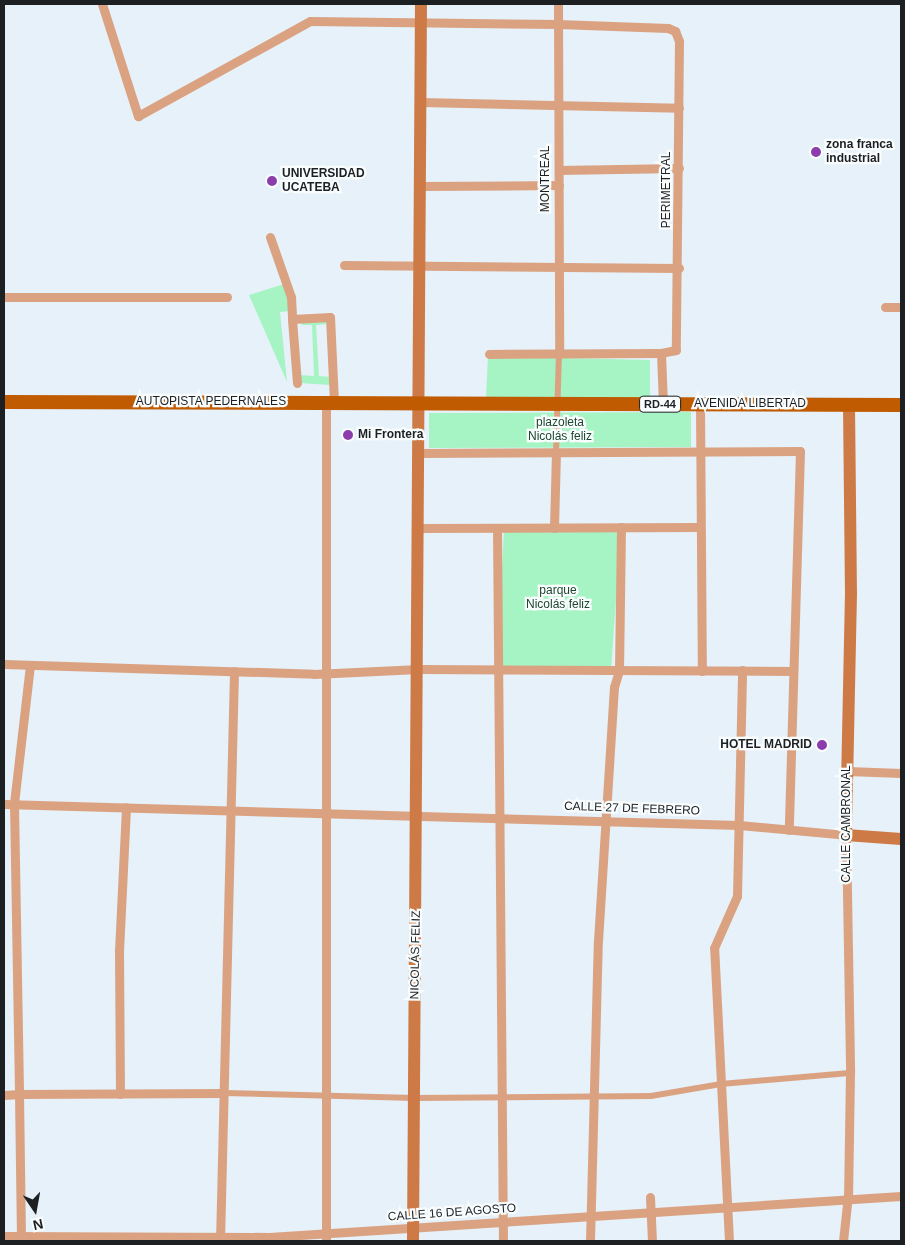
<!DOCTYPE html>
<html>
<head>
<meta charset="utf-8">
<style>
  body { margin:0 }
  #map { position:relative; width:905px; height:1245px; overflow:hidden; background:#e6f1f9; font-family:Arial,sans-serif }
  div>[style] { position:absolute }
  .green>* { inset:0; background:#a6f4c4 }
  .pedestrian>* { height:6px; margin:-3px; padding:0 3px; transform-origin:3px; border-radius:3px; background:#dba282 }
  .minor>* { height:9px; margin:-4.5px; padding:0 4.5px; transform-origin:4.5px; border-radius:4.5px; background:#dba282 }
  .secondary>* { height:12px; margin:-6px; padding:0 6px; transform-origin:6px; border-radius:6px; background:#cd7a47 }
  .primary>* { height:14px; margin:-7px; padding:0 7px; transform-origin:7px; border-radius:7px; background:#c05b01 }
  .dots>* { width:14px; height:14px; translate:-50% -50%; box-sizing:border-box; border:2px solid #fafdfe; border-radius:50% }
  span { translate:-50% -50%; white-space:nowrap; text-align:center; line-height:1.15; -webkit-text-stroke:4.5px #fafdfe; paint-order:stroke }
  .shield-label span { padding:1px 4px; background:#fafdfe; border:1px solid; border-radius:4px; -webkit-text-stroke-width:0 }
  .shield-label { font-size:11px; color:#1c2023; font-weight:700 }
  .poi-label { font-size:12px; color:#1c2023; font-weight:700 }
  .left { translate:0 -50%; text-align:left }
  .right { translate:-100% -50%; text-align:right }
  .street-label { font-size:12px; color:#1c2023 }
  .park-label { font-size:12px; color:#1e4630 }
  .frame { position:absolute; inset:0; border:5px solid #1c2023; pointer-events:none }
  .north { position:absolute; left:10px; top:1185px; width:50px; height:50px; -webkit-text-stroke:4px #fafdfe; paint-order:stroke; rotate:168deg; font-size:14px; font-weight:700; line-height:20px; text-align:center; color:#1c2023 }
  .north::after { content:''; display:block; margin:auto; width:18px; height:22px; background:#1c2023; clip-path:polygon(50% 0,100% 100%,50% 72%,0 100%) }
</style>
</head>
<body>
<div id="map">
  <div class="green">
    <div style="clip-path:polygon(284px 284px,290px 311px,280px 312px,287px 382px,249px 295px)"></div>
    <div style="clip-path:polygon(328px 318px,328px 324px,316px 325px,319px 376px,331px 377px,331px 385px,299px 383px,299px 375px,314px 376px,312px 325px,302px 325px,302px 320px)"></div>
    <div style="clip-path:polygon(488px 356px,650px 360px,650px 398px,486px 398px)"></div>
    <div style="clip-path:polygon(691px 412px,691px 447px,429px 448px,429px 413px)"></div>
    <div style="clip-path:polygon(621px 527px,611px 671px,497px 672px,504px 528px)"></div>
  </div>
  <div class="pedestrian">
    <div style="left:556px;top:453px;width:100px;rotate:-88.3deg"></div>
    <div style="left:224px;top:1093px;width:191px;rotate:1.5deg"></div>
    <div style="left:415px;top:1098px;width:236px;rotate:-0.5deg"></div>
    <div style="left:651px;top:1096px;width:71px;rotate:-9.7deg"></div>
    <div style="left:721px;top:1084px;width:129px;rotate:-4.9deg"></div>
  </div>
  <div class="minor">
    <div style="left:102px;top:4px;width:118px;rotate:72.2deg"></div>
    <div style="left:138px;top:116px;width:196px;rotate:-28.9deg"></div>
    <div style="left:310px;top:21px;width:248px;rotate:0.7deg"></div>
    <div style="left:558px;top:24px;width:110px;rotate:2.1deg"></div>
    <div style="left:668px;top:28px;width:8px;rotate:23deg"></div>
    <div style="left:675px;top:31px;width:11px;rotate:68deg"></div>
    <div style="left:679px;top:41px;width:309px;rotate:90.6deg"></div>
    <div style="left:676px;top:350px;width:15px;rotate:169deg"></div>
    <div style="left:661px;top:353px;width:172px;rotate:179.7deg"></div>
    <div style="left:558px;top:4px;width:349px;rotate:89.8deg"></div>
    <div style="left:421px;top:102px;width:258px;rotate:1.3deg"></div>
    <div style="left:559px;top:170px;width:120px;rotate:-1deg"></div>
    <div style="left:420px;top:186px;width:139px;rotate:-0.4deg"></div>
    <div style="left:270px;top:237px;width:64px;rotate:70.7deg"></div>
    <div style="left:291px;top:297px;width:22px;rotate:87deg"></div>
    <div style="left:344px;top:265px;width:335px;rotate:0.5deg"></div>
    <div style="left:4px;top:297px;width:223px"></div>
    <div style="left:885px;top:307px;width:16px"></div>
    <div style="left:661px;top:353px;width:51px;rotate:87.8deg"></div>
    <div style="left:297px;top:383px;width:64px;rotate:-94.5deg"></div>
    <div style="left:292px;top:319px;width:38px;rotate:-3deg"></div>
    <div style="left:330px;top:317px;width:85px;rotate:87.3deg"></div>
    <div style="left:700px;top:404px;width:267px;rotate:89.6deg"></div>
    <div style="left:419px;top:453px;width:381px;rotate:-0.3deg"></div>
    <div style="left:800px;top:451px;width:379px;rotate:91.7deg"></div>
    <div style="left:418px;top:528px;width:281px;rotate:-0.2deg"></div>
    <div style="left:497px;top:528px;width:713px;rotate:89.52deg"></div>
    <div style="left:554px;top:528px;width:75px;rotate:-88.5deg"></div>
    <div style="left:4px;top:664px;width:310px;rotate:1.8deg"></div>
    <div style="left:314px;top:674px;width:105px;rotate:-2.7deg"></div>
    <div style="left:419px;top:669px;width:373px;rotate:0.3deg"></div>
    <div style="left:30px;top:665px;width:140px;rotate:96.6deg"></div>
    <div style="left:14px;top:804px;width:290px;rotate:89deg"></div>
    <div style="left:19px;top:1094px;width:205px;rotate:-0.3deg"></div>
    <div style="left:847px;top:771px;width:54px;rotate:2.1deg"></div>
    <div style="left:4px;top:804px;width:735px;rotate:1.64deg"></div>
    <div style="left:739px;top:825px;width:107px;rotate:5.3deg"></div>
    <div style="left:846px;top:835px;width:238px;rotate:89deg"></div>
    <div style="left:850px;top:1073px;width:122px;rotate:90.9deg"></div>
    <div style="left:848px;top:1195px;width:46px;rotate:96.2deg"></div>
    <div style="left:120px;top:1094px;width:143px;rotate:-90.4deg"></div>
    <div style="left:119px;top:951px;width:144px;rotate:-87.2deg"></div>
    <div style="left:4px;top:1095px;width:15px;rotate:-4deg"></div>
    <div style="left:19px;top:1094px;width:142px;rotate:89.2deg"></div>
    <div style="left:650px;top:1197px;width:44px;rotate:87.4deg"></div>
    <div style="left:4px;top:1236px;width:265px;rotate:0.2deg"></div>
    <div style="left:269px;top:1237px;width:633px;rotate:-3.71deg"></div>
    <div style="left:220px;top:1241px;width:570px;rotate:-88.59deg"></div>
    <div style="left:326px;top:1241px;width:839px;rotate:-90deg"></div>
    <div style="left:590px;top:1241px;width:300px;rotate:-88.5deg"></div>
    <div style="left:598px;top:941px;width:255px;rotate:-86.4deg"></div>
    <div style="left:614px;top:687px;width:17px;rotate:-73deg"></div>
    <div style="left:619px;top:671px;width:144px;rotate:-89.2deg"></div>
    <div style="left:729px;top:1241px;width:293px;rotate:-92.9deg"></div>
    <div style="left:714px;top:948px;width:57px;rotate:-66.1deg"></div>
    <div style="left:737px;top:896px;width:226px;rotate:-88.7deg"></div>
  </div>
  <div class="secondary">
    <div style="left:849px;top:405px;width:188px;rotate:89.4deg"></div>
    <div style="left:851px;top:593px;width:242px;rotate:91.2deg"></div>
    <div style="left:846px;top:835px;width:55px;rotate:4.2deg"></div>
    <div style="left:413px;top:1241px;width:1237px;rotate:-89.63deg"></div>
  </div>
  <div class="primary">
    <div style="left:4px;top:402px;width:897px;rotate:0.19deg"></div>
  </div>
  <div class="dots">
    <div style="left:816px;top:152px;background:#8c3dad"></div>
    <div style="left:272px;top:181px;background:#8c3dad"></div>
    <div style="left:348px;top:435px;background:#8c3dad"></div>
    <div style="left:822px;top:745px;background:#8c3dad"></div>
  </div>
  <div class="shield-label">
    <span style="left:660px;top:404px">RD-44</span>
  </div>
  <div class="poi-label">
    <span class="left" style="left:826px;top:152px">zona franca<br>industrial</span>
    <span class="left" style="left:282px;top:181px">UNIVERSIDAD<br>UCATEBA</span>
    <span class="left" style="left:358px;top:435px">Mi Frontera</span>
    <span class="right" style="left:812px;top:745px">HOTEL MADRID</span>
  </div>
  <div class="street-label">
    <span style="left:546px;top:179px;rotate:-90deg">MONTREAL</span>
    <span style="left:667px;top:190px;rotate:-90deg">PERIMETRAL</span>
    <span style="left:211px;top:402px">AUTOPISTA PEDERNALES</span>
    <span style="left:750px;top:404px">AVENIDA LIBERTAD</span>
    <span style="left:632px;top:809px;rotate:2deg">CALLE 27 DE FEBRERO</span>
    <span style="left:847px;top:824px;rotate:-90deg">CALLE CAMBRONAL</span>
    <span style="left:416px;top:955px;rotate:-89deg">NICOLÁS FELIZ</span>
    <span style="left:452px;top:1213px;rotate:-4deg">CALLE 16 DE AGOSTO</span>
  </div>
  <div class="park-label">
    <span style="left:560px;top:430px">plazoleta<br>Nicolás feliz</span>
    <span style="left:558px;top:598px">parque<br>Nicolás feliz</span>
  </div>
  <div class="frame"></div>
  <div class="north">N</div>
</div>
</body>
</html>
